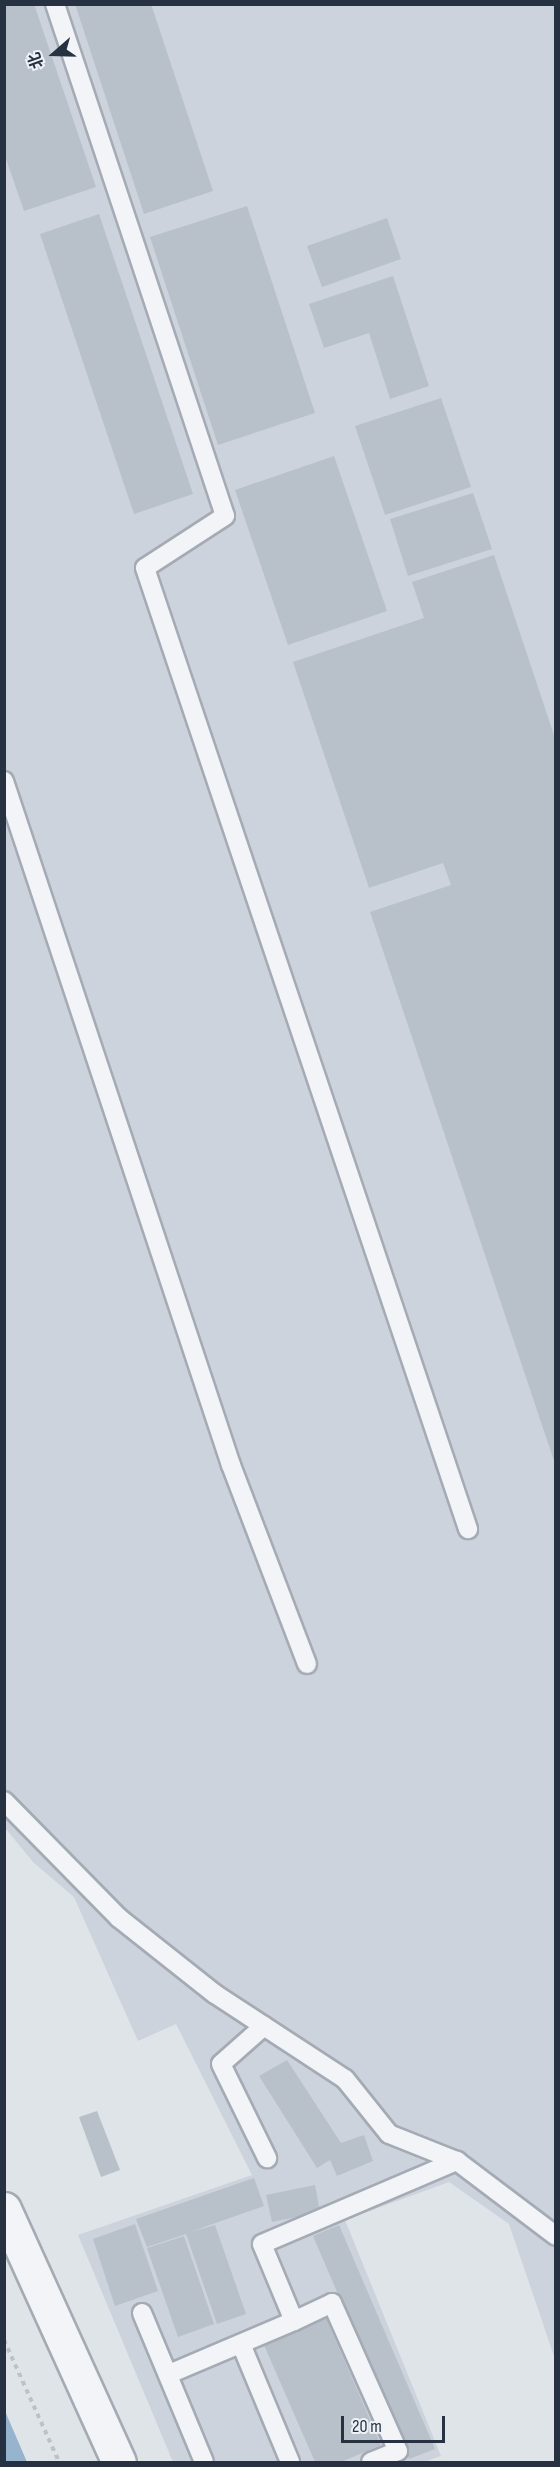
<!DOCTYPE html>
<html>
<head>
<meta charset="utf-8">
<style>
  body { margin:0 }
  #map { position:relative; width:560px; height:2467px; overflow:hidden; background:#dfe4e9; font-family:"Sofia Sans Condensed","Noto Sans SC",sans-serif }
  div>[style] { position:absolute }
  .built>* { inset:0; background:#cdd3dc }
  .water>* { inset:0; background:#96b4cd }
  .building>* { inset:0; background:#b8c0ca }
  .path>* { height:4px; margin-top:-2px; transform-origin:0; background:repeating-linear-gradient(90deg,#bdc2c8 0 4.5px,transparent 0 9px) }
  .roads { filter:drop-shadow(2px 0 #a4abb4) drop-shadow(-2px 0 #a4abb4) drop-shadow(0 2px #a4abb4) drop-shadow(0 -2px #a4abb4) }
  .service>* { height:18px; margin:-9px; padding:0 9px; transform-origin:9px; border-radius:9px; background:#f2f4f7 }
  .minor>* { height:33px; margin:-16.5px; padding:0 16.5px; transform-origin:16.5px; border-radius:16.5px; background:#f2f4f7 }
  span { translate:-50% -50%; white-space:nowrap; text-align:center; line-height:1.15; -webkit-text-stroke:4.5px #eef2f7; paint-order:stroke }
  .frame { position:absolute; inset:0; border:6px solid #263242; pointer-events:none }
  .north { position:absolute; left:24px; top:24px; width:60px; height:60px; -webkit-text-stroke:4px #eef2f7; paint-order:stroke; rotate:250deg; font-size:16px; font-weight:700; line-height:24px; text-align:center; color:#263242 }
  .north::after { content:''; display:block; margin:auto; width:21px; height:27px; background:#263242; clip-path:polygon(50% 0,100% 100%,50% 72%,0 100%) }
  .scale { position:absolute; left:341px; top:2416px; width:104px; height:27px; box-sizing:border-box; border:3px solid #263242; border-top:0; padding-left:8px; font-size:18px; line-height:21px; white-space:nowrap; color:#263242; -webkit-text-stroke:4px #eef2f7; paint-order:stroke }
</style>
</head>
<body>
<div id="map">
  <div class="built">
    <div style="clip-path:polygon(4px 5px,555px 5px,555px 2359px,509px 2224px,449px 2182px,345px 2220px,441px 2456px,424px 2462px,173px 2462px,78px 2235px,252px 2175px,176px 2024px,138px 2041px,74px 1897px,34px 1863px,5px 1828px)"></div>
  </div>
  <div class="water">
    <div style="clip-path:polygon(5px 2411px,27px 2462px,5px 2462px)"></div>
  </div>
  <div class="building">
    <div style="clip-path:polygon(4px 4px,34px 4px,96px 187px,24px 211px,4px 153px)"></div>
    <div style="clip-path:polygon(75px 4px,151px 4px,213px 191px,144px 214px)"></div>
    <div style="clip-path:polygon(247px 206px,315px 413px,218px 445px,150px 237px)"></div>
    <div style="clip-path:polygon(99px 214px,193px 494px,134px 514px,40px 234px)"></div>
    <div style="clip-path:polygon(387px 218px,401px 259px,322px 287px,307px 246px)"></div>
    <div style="clip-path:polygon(393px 276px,429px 386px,390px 399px,369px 333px,324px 348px,309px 304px)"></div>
    <div style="clip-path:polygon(441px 398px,471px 487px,385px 515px,355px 426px)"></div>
    <div style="clip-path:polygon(334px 456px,387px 611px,288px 645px,235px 490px)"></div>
    <div style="clip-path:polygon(473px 493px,492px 549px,408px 576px,390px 519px)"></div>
    <div style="clip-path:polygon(494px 555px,555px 738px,555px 1464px,370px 912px,451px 885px,443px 863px,369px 888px,293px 662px,424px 618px,412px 582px)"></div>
    <div style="clip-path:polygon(287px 2060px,341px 2143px,364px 2135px,373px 2161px,337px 2176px,330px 2160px,317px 2168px,259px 2076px)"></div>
    <div style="clip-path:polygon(97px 2111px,120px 2170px,101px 2177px,79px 2117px)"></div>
    <div style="clip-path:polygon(254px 2178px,264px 2206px,190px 2232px,215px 2225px,246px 2314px,217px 2324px,186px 2234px,147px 2247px,136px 2219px)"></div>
    <div style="clip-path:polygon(315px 2185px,320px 2212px,272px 2222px,266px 2195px)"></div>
    <div style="clip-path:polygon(135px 2224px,158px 2291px,115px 2306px,93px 2239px)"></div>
    <div style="clip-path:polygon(339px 2225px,435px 2449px,409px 2459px,313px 2236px)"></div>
    <div style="clip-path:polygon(184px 2236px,214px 2324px,178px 2337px,147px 2248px)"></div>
    <div style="clip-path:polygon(326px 2318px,381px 2445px,341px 2462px,315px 2462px,264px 2345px)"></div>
  </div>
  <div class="path">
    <div style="left:4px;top:2340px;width:134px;rotate:65.7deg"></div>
  </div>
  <div class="roads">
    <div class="service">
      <div style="left:55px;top:4px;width:539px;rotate:71.63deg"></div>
      <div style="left:225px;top:516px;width:95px;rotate:147deg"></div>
      <div style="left:145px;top:568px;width:1014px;rotate:71.42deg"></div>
      <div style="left:4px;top:781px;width:721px;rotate:71.64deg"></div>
      <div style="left:231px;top:1465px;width:213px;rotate:69.1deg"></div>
      <div style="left:4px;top:1801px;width:164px;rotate:45.5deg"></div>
      <div style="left:119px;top:1918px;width:122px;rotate:38.4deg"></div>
      <div style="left:215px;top:1994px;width:155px;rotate:33.2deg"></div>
      <div style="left:345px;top:2079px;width:70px;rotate:51.3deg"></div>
      <div style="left:389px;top:2134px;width:73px;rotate:21.7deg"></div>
      <div style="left:457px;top:2161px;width:124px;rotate:37.1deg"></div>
      <div style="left:264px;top:2026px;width:57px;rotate:138.5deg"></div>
      <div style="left:221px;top:2064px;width:105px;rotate:63.9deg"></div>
      <div style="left:142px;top:2313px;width:161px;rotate:67.4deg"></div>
      <div style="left:294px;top:2321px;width:42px;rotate:-25.3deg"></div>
      <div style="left:332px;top:2303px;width:162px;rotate:66deg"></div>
      <div style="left:398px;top:2451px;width:29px;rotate:158deg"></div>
      <div style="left:241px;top:2344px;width:128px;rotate:67.4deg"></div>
      <div style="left:169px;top:2374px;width:136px;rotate:-23deg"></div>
      <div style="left:294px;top:2321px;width:83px;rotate:-112.6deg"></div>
      <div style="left:262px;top:2244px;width:212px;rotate:-23.1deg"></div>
    </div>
    <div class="minor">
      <div style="left:4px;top:2209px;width:278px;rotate:65.6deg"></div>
    </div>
  </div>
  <div class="frame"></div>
  <div class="north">北</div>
  <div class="scale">20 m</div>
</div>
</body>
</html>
